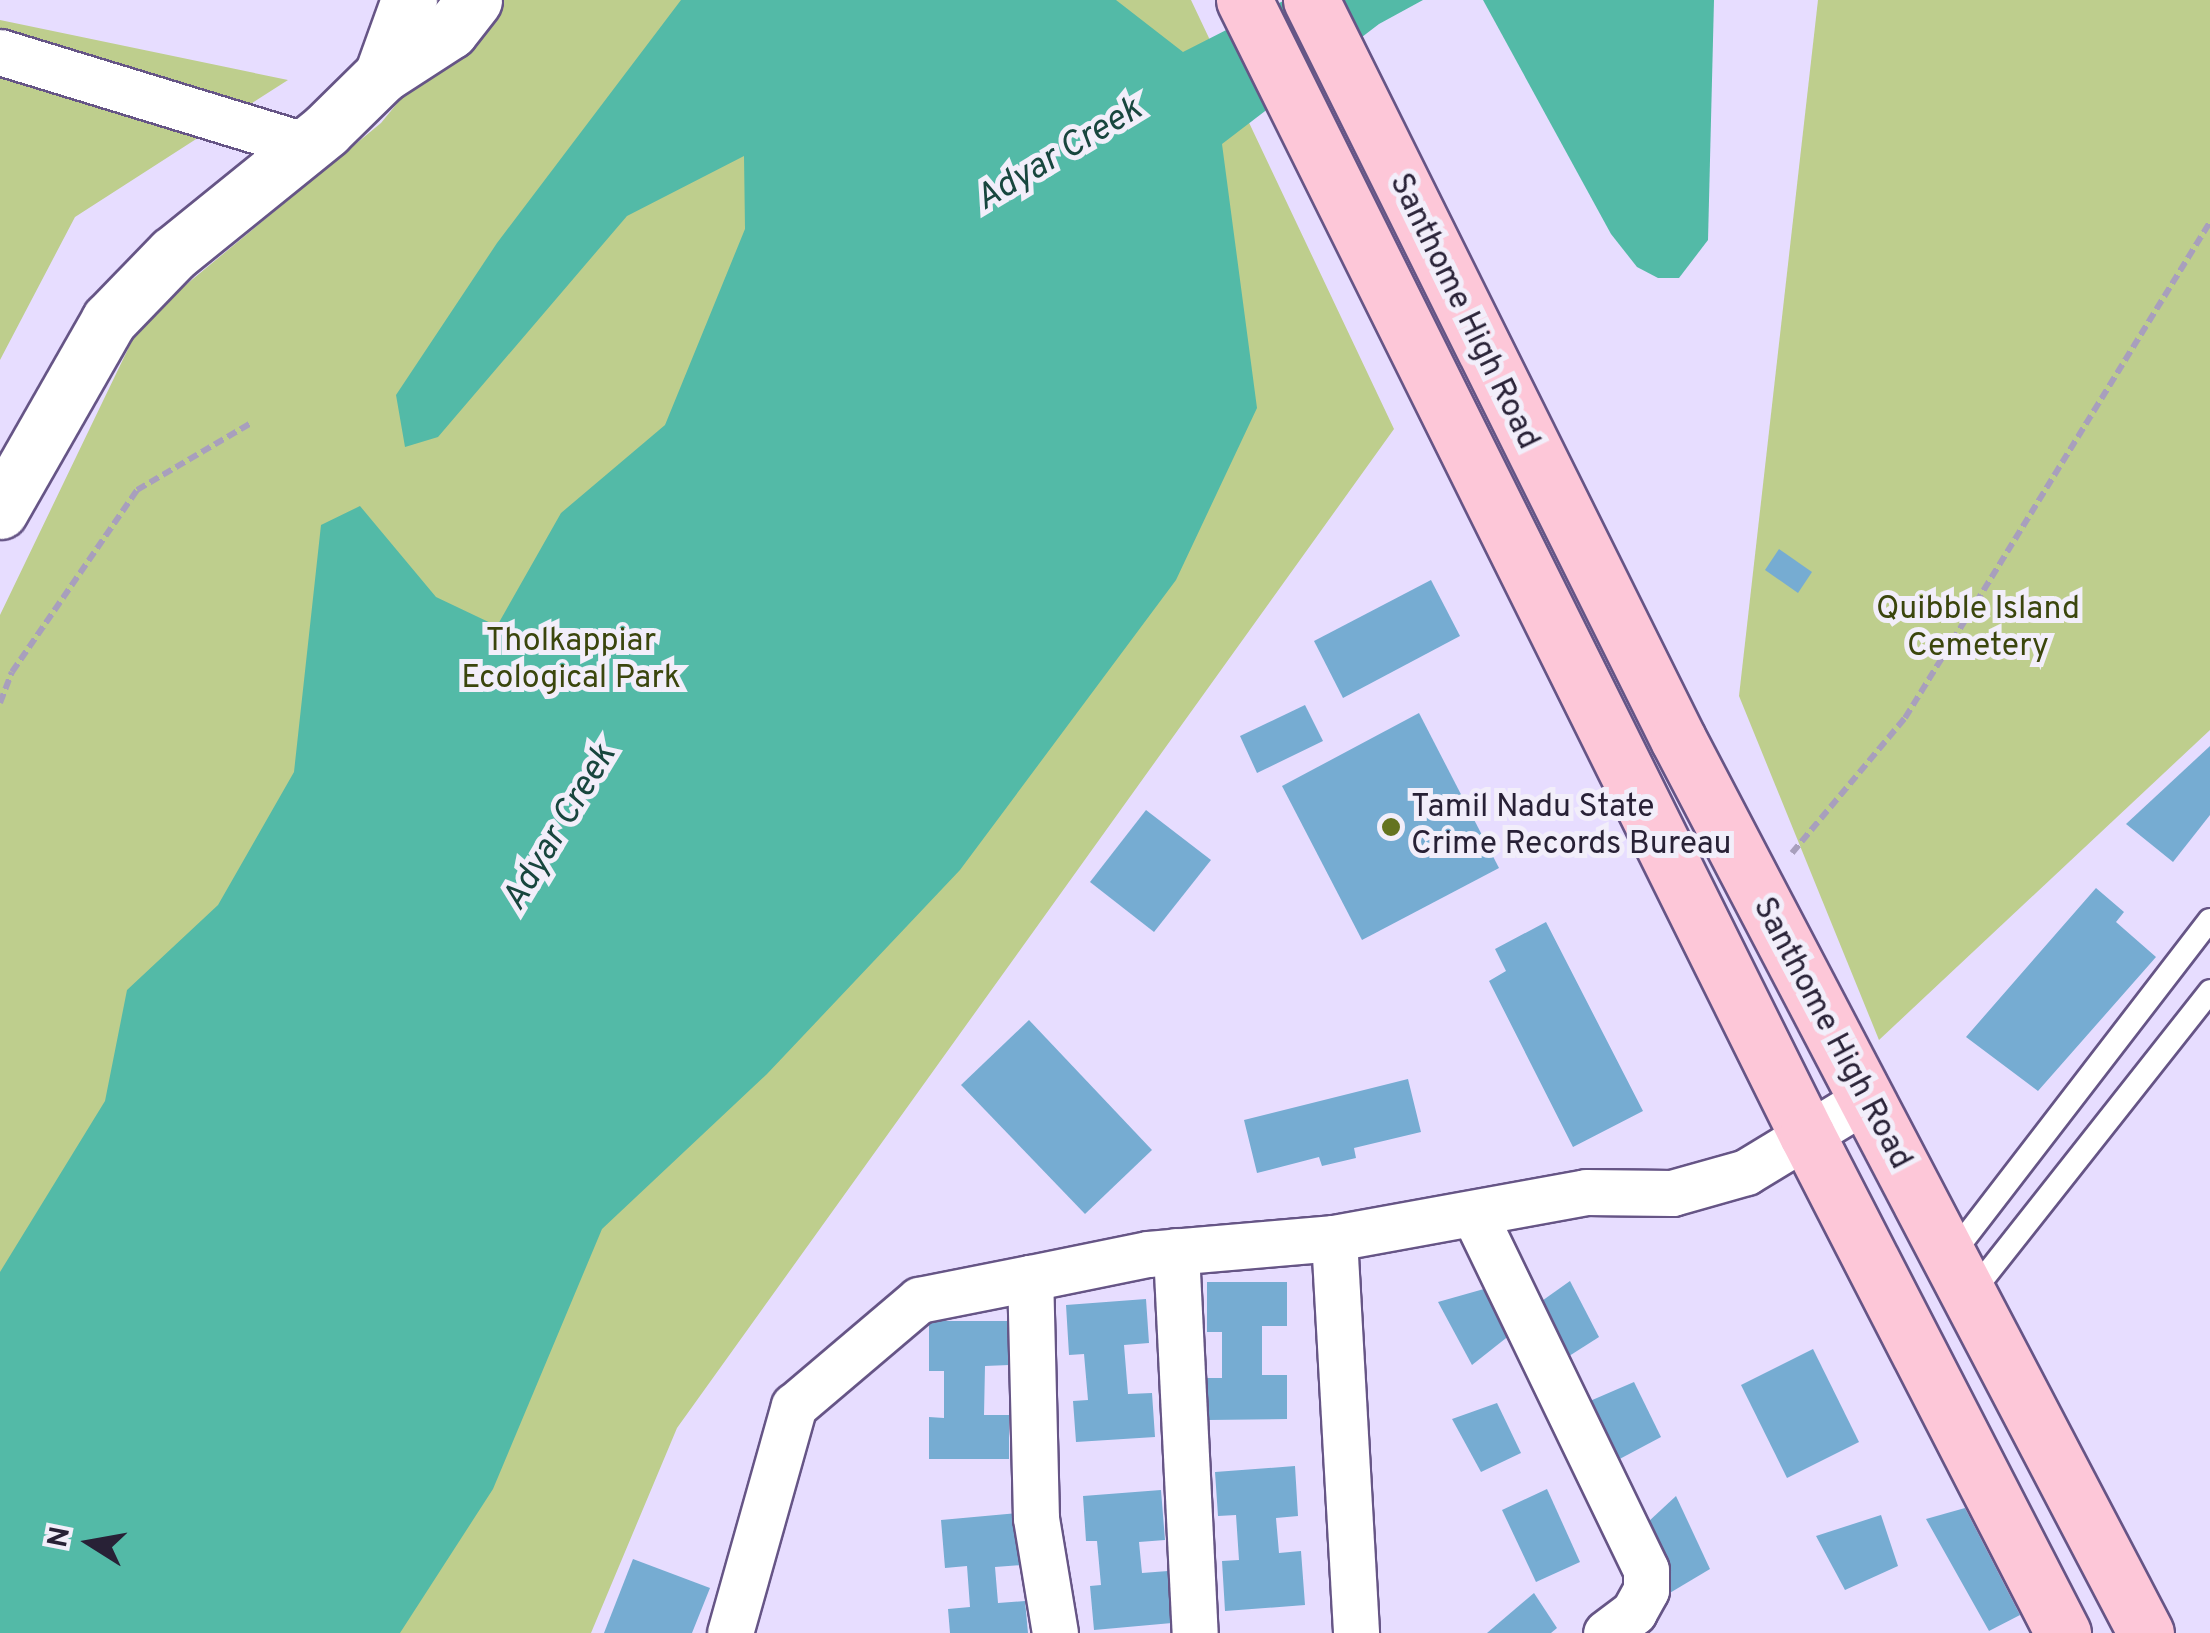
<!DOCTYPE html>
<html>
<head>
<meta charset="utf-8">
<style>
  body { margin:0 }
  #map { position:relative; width:2210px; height:1633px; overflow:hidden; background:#e7ddff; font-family:Overpass,sans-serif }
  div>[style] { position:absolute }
  .green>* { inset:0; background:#bece8d }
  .water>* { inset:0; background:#53baa7 }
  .building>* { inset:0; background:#76acd2 }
  .path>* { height:6px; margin-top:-3px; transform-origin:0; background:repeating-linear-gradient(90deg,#a89fbd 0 10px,transparent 0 15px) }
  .roads { filter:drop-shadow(2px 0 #665586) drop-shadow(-2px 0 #665586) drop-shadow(0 2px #665586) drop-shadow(0 -2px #665586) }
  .lane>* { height:22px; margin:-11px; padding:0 11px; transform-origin:11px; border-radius:11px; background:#fff }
  .street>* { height:45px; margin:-22.5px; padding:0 22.5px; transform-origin:22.5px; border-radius:22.5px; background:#fff }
  .secondary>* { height:55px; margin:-27.5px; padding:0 27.5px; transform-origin:27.5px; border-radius:27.5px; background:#fff }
  .primary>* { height:55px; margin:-27.5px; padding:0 27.5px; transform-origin:27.5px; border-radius:27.5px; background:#fdc7d8 }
  .dots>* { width:28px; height:28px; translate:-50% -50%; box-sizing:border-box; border:5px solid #f2eefa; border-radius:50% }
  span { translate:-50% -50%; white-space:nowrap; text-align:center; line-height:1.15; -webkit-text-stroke:10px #f2eefa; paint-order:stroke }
  .street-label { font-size:32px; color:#282136 }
  .park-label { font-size:32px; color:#3b460d }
  .poi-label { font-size:32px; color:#282136 }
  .left { translate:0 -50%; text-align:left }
  .water-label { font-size:35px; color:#18463e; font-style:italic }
  .north { position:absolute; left:40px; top:1493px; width:100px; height:100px; -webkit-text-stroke:8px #f2eefa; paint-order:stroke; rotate:281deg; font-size:28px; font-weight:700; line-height:40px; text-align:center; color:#282136 }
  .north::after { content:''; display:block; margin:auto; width:35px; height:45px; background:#282136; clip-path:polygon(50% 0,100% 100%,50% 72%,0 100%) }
</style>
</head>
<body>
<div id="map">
  <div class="green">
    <div style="clip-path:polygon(482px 0,1191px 0,1394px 429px,677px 1428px,591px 1633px,0 1633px,0 615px,141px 322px,381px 123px)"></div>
    <div style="clip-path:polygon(1818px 0,2210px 0,2210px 730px,1879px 1040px,1739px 696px)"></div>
    <div style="clip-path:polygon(0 20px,288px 80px,75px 217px,0 360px)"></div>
  </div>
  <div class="water">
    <div style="clip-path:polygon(681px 0,1116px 0,1183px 52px,1285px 0,1423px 0,1379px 24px,1222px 144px,1257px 408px,1176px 580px,960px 870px,767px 1074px,602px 1229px,493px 1489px,400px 1633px,0 1633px,0 1272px,105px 1101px,127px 990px,218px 905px,294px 772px,321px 525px,360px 506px,436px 597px,497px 626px,561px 513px,665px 425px,745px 229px,744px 156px,627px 216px,438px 437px,405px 447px,396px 395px,497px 243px)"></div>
    <div style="clip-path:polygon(1483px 0,1714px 0,1708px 240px,1679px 278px,1658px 278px,1637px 267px,1611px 234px)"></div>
  </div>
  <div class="building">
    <div style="clip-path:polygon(1779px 549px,1812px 572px,1798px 593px,1765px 570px)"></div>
    <div style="clip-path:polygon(1431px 580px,1460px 636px,1343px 698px,1314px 641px)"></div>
    <div style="clip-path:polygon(1305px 705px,1323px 741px,1257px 773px,1240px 736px)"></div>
    <div style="clip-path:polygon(1419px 713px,1499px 868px,1362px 940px,1282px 786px)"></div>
    <div style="clip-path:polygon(2210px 746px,2210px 815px,2173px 862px,2126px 824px)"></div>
    <div style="clip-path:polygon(1146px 810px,1211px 860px,1154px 932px,1090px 882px)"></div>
    <div style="clip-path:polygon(2096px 888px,2124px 912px,2116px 922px,2156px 957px,2038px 1091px,1966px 1037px)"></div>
    <div style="clip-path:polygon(1546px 922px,1643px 1111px,1573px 1147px,1489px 981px,1506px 971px,1495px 949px)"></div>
    <div style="clip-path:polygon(1029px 1020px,1152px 1150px,1085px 1214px,961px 1085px)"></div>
    <div style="clip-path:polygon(1408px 1079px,1421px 1132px,1354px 1148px,1356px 1158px,1322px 1166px,1319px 1157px,1257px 1173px,1244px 1120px)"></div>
    <div style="clip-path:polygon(1570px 1281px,1599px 1337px,1566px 1358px,1539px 1303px)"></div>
    <div style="clip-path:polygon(1207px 1282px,1287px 1282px,1287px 1326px,1262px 1326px,1262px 1375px,1287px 1375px,1287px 1419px,1207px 1420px,1207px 1378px,1222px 1378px,1222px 1332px,1207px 1332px)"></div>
    <div style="clip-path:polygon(1498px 1285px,1515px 1331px,1472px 1365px,1438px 1302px)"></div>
    <div style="clip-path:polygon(1146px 1299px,1149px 1343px,1124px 1345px,1128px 1394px,1152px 1393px,1155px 1437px,1076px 1442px,1073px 1401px,1088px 1400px,1084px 1354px,1069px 1355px,1066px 1305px)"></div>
    <div style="clip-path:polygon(929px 1321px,1009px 1321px,1009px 1365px,985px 1366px,984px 1415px,1009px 1415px,1009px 1459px,929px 1459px,929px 1417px,944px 1418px,944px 1371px,929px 1371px)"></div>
    <div style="clip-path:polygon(1813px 1349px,1859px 1442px,1787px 1478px,1741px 1385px)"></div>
    <div style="clip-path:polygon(1634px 1382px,1661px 1437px,1614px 1462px,1583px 1404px)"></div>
    <div style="clip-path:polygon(1497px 1403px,1521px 1453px,1481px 1472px,1452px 1419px)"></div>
    <div style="clip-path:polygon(1295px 1466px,1298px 1516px,1276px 1518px,1279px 1553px,1301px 1551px,1305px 1605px,1225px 1611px,1222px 1561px,1239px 1560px,1236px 1515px,1218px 1516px,1215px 1472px)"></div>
    <div style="clip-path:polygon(1547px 1489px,1580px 1562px,1536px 1582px,1502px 1510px)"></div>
    <div style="clip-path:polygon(1161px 1490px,1165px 1540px,1139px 1542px,1142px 1573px,1168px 1571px,1172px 1623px,1094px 1630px,1090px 1586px,1101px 1585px,1097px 1541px,1086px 1541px,1083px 1496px)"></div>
    <div style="clip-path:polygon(1676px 1496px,1710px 1569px,1663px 1597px,1648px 1522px)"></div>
    <div style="clip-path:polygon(1965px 1508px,2020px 1615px,1989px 1631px,1926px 1519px)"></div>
    <div style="clip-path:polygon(1019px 1513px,1023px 1565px,995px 1567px,998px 1603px,1025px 1601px,1028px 1633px,950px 1633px,948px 1609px,970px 1607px,967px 1566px,945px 1568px,941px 1520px)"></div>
    <div style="clip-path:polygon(1881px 1515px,1898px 1566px,1845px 1590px,1816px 1536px)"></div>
    <div style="clip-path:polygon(633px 1559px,710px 1588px,692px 1633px,604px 1633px)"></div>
    <div style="clip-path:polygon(1534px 1593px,1557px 1628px,1551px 1633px,1487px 1633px)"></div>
  </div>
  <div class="path">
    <div style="left:0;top:703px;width:33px;rotate:-69deg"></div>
    <div style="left:12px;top:672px;width:221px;rotate:-55.5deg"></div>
    <div style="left:137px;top:490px;width:134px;rotate:-30.4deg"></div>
    <div style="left:1792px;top:853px;width:176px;rotate:-50.1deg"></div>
    <div style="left:1905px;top:718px;width:582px;rotate:-58.41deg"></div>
  </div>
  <div class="roads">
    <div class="lane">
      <div style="left:1951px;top:1256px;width:424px;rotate:-52.4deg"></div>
      <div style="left:1971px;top:1294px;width:386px;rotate:-51.7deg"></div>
    </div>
    <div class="street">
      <div style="left:0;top:52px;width:321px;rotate:17deg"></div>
      <div style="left:1474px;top:1214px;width:395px;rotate:64.2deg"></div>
      <div style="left:1646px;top:1570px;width:20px;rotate:90deg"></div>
      <div style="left:1646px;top:1590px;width:25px;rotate:119deg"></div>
      <div style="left:1634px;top:1612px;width:35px;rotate:143deg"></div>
      <div style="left:1334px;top:1238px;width:396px;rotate:86.8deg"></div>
      <div style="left:1176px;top:1251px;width:382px;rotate:87.2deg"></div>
      <div style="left:730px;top:1633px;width:236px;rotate:-74.3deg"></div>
      <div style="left:794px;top:1406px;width:164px;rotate:-40.3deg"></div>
      <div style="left:919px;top:1300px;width:113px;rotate:-11.2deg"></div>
      <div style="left:1055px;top:1633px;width:117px;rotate:-99.4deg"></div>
      <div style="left:1036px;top:1518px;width:240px;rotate:-91.4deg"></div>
      <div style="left:1030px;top:1278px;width:120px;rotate:-11.5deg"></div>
      <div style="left:1148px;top:1254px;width:187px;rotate:-4.9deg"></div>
      <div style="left:1334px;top:1238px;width:256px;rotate:-10.3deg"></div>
      <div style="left:1586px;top:1192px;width:86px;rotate:0.7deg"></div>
      <div style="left:1672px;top:1193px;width:77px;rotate:-15.8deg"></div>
      <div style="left:1746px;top:1172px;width:139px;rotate:-31.2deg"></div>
    </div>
    <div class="secondary">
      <div style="left:382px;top:75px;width:81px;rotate:-32.9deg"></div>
      <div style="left:450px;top:31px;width:39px;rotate:-52deg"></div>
      <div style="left:0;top:511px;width:220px;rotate:-60.3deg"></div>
      <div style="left:109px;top:320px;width:92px;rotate:-45.9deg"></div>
      <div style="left:173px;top:254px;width:197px;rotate:-39deg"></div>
      <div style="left:326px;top:130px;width:78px;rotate:-44.5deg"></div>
      <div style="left:382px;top:75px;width:80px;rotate:-70.2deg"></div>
    </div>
    <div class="primary">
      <div style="left:1244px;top:0;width:1267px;rotate:63.62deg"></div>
      <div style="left:1807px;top:1135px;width:560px;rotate:62.79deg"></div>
      <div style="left:1311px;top:0;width:825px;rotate:63.59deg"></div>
      <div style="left:1678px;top:739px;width:1009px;rotate:62.37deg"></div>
    </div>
  </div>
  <div class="dots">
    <div style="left:1391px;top:827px;background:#647320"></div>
  </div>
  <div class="street-label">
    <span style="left:1463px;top:312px;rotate:64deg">Santhome High Road</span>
    <span style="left:1831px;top:1034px;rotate:62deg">Santhome High Road</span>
  </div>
  <div class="park-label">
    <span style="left:1978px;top:629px">Quibble Island<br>Cemetery</span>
    <span style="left:571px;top:661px">Tholkappiar<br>Ecological Park</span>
  </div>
  <div class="poi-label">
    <span class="left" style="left:1411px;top:827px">Tamil Nadu State<br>Crime Records Bureau</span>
  </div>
  <div class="water-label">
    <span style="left:1059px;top:155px;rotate:-31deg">Adyar Creek</span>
    <span style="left:560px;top:828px;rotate:-59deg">Adyar Creek</span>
  </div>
  <div class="north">N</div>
</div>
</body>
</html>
